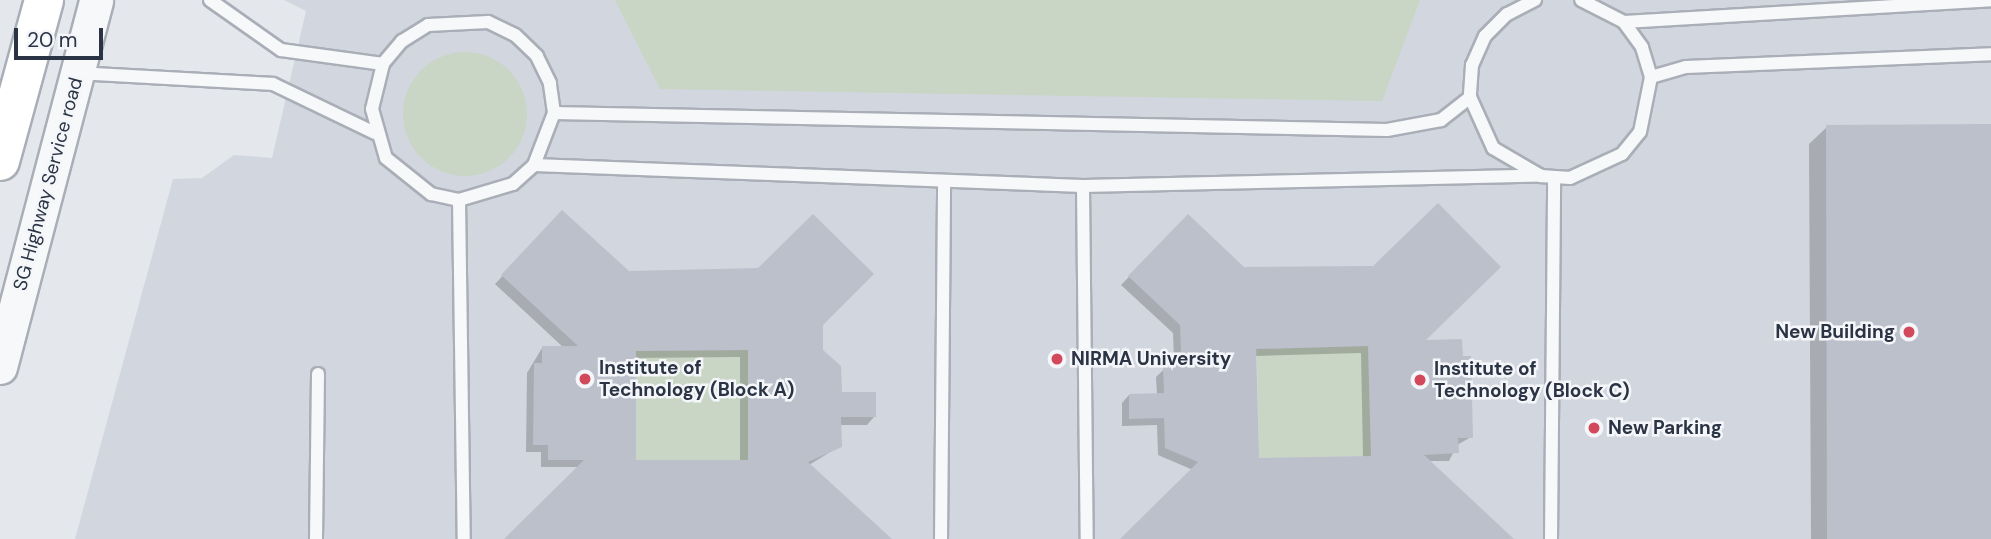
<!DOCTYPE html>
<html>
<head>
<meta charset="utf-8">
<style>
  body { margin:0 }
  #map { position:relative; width:1991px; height:539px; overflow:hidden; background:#e4e7ec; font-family:"DM Sans",sans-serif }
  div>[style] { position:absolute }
  .built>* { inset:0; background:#d2d6de }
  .green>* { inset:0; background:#c9d6c5 }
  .round { border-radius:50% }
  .shadow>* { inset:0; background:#0003 }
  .building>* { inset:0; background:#bbc0ca }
  .roads { filter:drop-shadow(2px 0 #a9aeb7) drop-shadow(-2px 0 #a9aeb7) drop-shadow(0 2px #a9aeb7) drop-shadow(0 -2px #a9aeb7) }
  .service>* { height:12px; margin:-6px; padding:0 6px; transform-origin:6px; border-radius:6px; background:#f7f8fa }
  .tertiary>* { height:33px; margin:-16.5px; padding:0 16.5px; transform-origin:16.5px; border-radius:16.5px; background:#f7f8fa }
  .trunk>* { height:38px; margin:-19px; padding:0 19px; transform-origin:19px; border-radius:19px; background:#fff }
  .dots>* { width:19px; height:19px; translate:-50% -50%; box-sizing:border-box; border:4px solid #f4f6f9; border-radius:50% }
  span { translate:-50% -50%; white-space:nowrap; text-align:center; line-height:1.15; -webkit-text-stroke:5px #f4f6f9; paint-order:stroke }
  .street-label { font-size:19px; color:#2b3445 }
  .poi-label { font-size:19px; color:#2b3445; font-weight:700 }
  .right { translate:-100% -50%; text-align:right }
  .left { translate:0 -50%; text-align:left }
  .scale { position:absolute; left:14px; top:28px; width:89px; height:32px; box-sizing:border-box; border:4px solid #2b3445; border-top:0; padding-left:9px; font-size:21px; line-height:24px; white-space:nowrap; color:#2b3445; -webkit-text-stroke:5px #f4f6f9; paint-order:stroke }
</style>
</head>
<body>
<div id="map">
  <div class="built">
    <div style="clip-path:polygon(284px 0,1991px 0,1991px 539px,75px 539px,173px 179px,202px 178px,234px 155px,272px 158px,306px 11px)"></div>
  </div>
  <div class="green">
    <div style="clip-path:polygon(615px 0,1420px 0,1382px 101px,660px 89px)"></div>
    <div class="round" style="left:403px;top:52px;width:124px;height:124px"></div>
    <div style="clip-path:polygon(1368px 346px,1371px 456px,1259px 458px,1257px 349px)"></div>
    <div style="clip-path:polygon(748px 350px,748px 460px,636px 460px,636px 351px)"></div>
  </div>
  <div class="shadow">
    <div style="clip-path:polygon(1991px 126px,1991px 539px,1811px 539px,1809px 144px,1827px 127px)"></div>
    <div style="clip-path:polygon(evenodd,562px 212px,628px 273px,822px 324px,822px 351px,840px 394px,874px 417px,867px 425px,839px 425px,840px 446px,809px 465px,881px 539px,506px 539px,579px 467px,541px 467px,541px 452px,526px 452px,527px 373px,542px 348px,564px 348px,495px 284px,562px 212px,740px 357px,740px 462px,634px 462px,634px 358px,740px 357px)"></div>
    <div style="clip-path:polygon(evenodd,1188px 216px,1243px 269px,1422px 342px,1471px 437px,1457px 445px,1449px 461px,1428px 461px,1493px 539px,1122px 539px,1193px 470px,1158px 455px,1157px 425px,1122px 426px,1122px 403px,1129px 395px,1157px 395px,1156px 377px,1174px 360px,1173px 333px,1121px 285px,1188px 216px,1361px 353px,1363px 458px,1258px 460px,1255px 356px,1361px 353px)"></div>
  </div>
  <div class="building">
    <div style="clip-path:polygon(1991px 124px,1991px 539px,1827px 539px,1826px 125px)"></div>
    <div style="clip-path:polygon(evenodd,1438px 203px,1501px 267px,1426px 340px,1462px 339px,1463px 356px,1471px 356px,1473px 438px,1458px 438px,1459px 453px,1424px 455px,1514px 539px,1120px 539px,1198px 462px,1165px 448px,1164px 418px,1129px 419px,1129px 394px,1164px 393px,1163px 367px,1181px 351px,1180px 325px,1128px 276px,1188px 214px,1244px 267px,1373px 266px,1438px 203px,1368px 346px,1371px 456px,1259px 458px,1256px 349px,1368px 346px)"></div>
    <div style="clip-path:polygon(evenodd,562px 210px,629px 271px,758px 268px,813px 214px,874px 274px,823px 325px,823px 350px,841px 366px,842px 392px,876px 392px,876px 417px,841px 417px,842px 447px,808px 462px,892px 539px,504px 539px,584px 460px,548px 460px,548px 445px,533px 445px,534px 363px,542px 363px,542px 346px,578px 346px,501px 275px,562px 210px,748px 350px,748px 460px,636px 460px,636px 351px,748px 350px)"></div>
  </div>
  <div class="roads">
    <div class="service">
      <div style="left:210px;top:0;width:87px;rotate:35.2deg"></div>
      <div style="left:281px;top:50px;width:103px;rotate:7.8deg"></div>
      <div style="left:1535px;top:0;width:31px;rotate:153deg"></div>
      <div style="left:1507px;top:14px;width:31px;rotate:135deg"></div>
      <div style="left:1485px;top:36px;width:32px;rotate:114deg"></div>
      <div style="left:1472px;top:65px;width:32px;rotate:94deg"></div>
      <div style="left:1470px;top:97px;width:56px;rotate:65.7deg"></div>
      <div style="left:1493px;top:148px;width:56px;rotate:30.3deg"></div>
      <div style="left:1541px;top:176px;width:29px;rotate:4deg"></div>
      <div style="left:1570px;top:178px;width:57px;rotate:-24.8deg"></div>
      <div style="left:1622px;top:154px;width:28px;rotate:-51deg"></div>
      <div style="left:1640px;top:132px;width:56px;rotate:-78.7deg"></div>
      <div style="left:1651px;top:77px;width:31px;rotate:-107deg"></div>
      <div style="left:1642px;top:47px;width:31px;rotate:-126deg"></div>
      <div style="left:1624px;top:22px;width:48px;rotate:-152.9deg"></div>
      <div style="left:1624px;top:22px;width:368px;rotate:-3.4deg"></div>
      <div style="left:78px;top:73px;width:195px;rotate:3.2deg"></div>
      <div style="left:273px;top:84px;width:113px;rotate:25.7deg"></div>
      <div style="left:1651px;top:77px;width:36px;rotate:-16deg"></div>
      <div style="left:1686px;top:67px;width:305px;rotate:-2.4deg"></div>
      <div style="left:554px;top:113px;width:833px;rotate:1.17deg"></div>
      <div style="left:1387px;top:130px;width:55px;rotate:-10.5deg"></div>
      <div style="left:1441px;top:120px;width:37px;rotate:-38deg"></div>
      <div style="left:534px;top:165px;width:56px;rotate:-69deg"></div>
      <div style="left:554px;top:113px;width:30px;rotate:-98deg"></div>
      <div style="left:550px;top:83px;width:30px;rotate:-116deg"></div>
      <div style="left:537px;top:56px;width:30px;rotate:-136deg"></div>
      <div style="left:515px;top:35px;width:30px;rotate:-154deg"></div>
      <div style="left:488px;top:22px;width:60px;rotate:177.1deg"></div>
      <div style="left:428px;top:25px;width:31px;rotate:148deg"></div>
      <div style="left:402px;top:41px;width:30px;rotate:130deg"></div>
      <div style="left:383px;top:64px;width:46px;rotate:103.7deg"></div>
      <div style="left:372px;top:109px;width:51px;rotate:74.1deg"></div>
      <div style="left:386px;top:158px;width:58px;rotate:38.7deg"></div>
      <div style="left:431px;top:194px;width:29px;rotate:12deg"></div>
      <div style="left:459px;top:200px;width:56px;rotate:-16.5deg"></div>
      <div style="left:513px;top:184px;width:28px;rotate:-42deg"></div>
      <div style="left:534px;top:165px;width:549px;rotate:2.19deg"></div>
      <div style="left:1083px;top:186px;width:458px;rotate:-1.3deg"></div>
      <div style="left:1083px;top:186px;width:353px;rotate:89.4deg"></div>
      <div style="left:459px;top:200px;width:339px;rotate:89.2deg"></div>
      <div style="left:316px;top:539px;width:165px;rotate:-89.3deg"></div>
      <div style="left:941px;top:539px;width:355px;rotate:-89.5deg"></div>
      <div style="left:1551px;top:539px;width:362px;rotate:-89.5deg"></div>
    </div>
    <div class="tertiary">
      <div style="left:0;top:367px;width:379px;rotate:-75.3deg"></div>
    </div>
    <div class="trunk">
      <div style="left:0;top:161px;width:167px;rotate:-74.7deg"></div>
    </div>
  </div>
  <div class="dots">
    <div style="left:1909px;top:332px;background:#d1495b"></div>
    <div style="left:1057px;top:359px;background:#d1495b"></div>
    <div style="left:585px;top:379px;background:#d1495b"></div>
    <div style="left:1420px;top:380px;background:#d1495b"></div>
    <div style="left:1594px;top:428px;background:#d1495b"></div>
  </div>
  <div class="street-label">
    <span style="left:48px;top:184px;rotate:-75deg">SG Highway Service road</span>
  </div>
  <div class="poi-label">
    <span class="right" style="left:1895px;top:332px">New Building</span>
    <span class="left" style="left:1071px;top:359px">NIRMA University</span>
    <span class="left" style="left:599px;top:379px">Institute of<br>Technology (Block A)</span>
    <span class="left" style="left:1434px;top:380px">Institute of<br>Technology (Block C)</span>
    <span class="left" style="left:1608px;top:428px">New Parking</span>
  </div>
  <div class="scale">20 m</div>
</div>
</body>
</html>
